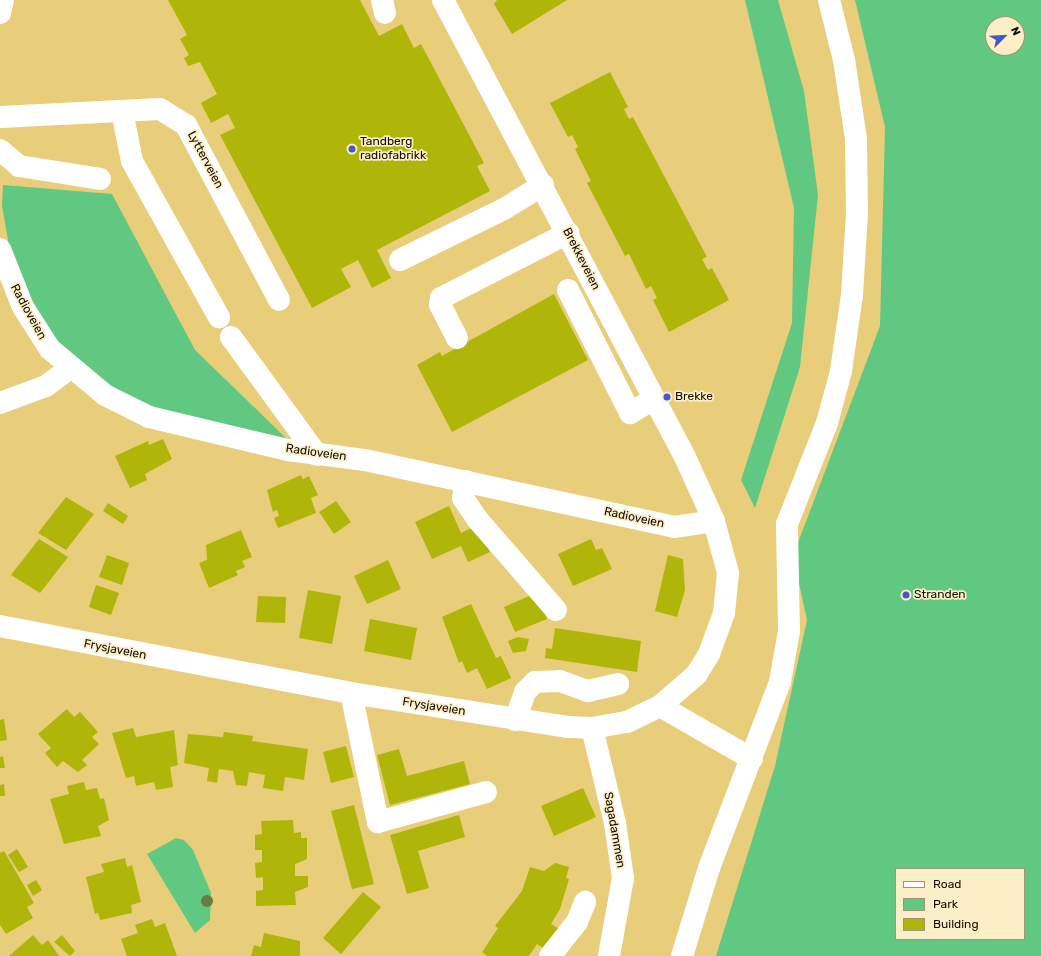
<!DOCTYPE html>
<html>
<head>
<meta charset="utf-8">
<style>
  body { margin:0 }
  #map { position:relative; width:1041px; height:956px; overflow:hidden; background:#e8cd7a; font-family:Rubik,sans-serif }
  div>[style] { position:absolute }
  .green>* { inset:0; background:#61c881 }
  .building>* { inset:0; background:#b0b509 }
  .minor>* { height:22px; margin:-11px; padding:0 11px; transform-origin:11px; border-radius:11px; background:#fff }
  .trees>* { width:12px; height:12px; margin:-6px; border-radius:50%; background:#6a7c45 }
  .dots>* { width:11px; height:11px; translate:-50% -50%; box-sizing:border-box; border:2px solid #fcefc7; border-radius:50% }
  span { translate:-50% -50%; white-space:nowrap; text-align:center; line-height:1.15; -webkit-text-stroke:3.5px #fcefc7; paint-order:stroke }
  .poi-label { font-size:12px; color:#130b00 }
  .left { translate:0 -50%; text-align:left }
  .street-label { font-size:12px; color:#130b00 }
  .legend { position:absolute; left:895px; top:868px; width:130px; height:72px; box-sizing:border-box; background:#fcefc7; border:1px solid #9f9477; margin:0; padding:5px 7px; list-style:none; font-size:12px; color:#130b00 }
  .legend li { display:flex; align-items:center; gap:8px; height:20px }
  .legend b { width:20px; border:1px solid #9f9477 }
  .north { position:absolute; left:985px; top:16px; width:40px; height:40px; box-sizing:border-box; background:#fcefc7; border:1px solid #9f9477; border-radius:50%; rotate:66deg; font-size:11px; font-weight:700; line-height:16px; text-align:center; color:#130b00 }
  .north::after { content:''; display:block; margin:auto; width:14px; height:18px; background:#4457cb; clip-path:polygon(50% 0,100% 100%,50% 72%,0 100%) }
</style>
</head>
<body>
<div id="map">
  <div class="green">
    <div style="clip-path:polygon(745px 0,778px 0,804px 91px,818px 195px,800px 367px,755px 508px,741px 480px,792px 323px,794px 208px)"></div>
    <div style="clip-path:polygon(evenodd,855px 0,1041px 0,1041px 956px,716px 956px,775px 766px,807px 620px,793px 556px,880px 326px,885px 127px,855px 0,993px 24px,1017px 24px,1017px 48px,993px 48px,993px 24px,855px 0,896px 869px,1024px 869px,1024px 939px,896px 939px,896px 869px)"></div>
    <div style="clip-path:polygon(3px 185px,112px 194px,195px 350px,286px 438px,181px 416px,146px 404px,108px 388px,64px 352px,34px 310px,9px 246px,2px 206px)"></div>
    <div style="clip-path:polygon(176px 838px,184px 840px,193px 850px,211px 893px,210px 920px,195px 933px,147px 854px)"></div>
  </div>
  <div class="building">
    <div style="clip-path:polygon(168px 0,360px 0,379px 36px,402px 24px,414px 48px,421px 44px,484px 163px,477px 166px,490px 191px,377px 250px,391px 278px,372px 288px,358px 260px,341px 269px,351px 287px,312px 308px,220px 135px,235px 128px,228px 114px,211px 123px,201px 103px,217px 94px,200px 62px,188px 66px,184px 58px,189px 55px,180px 39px,187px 35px)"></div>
    <div style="clip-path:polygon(497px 0,567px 0,512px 34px,494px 4px)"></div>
    <div style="clip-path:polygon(610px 72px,628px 107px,624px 109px,629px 119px,633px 117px,707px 257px,702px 259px,708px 270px,712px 268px,729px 300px,669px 332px,653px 300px,657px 298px,651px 286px,646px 289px,629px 254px,625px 256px,587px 183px,591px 181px,575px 149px,578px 147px,572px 135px,568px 137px,550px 103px)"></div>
    <div style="clip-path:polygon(554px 294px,588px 360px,452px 432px,417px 365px,440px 352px,442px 356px)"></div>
    <div style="clip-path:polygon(163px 439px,172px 459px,145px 474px,147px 480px,130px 488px,115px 456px,148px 441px,149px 445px)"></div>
    <div style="clip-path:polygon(301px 475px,303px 479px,309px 476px,318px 495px,311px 498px,316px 513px,278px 528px,274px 518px,279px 516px,277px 510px,273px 512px,267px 490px)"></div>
    <div style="clip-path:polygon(66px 497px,94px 514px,66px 550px,38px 533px)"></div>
    <div style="clip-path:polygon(336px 501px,351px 522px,334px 534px,319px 512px)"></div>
    <div style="clip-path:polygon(108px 503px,128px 516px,123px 524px,103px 511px)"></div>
    <div style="clip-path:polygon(449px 506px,461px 533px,478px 525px,490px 552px,468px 562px,461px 546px,432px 559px,415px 522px)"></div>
    <div style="clip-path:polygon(241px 530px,252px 557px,242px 561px,245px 567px,236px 571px,238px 575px,209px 588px,199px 563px,207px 560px,206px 545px)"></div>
    <div style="clip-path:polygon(39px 539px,68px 557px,40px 593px,11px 575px)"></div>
    <div style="clip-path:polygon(591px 539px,596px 550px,602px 548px,612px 569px,573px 586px,558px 554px)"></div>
    <div style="clip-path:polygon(107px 555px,129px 563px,122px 585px,99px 577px)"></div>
    <div style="clip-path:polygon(668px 555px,683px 559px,685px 590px,677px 617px,655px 611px)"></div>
    <div style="clip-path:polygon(388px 560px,401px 589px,367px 604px,354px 576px)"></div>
    <div style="clip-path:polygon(96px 585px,119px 593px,111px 615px,89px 607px)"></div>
    <div style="clip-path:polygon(308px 590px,341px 596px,332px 644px,299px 638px)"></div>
    <div style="clip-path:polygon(536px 593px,547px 619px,515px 632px,504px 607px)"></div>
    <div style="clip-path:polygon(258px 596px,286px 597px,285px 623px,256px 622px)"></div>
    <div style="clip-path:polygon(471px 604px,496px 658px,501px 656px,511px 678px,487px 689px,477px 668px,467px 673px,462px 661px,459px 663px,442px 617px)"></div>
    <div style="clip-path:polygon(370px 619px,417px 628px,411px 660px,364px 651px)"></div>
    <div style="clip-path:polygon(555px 628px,641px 641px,637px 672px,545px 658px,546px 648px,552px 649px)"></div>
    <div style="clip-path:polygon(518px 637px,529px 639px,526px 651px,513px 653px,508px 641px)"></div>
    <div style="clip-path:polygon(67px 709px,74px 717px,80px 712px,98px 732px,92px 737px,99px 744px,82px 760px,87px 765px,78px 772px,63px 761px,57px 767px,45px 753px,51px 748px,38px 734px)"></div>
    <div style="clip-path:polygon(4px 719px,7px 740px,0 741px,0 720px)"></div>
    <div style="clip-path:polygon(133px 728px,136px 737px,174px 730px,178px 765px,170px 767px,173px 787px,156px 790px,154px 782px,136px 786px,134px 776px,126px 778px,112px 733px)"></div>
    <div style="clip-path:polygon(224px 732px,253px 736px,252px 741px,308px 749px,304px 780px,285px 777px,283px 791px,263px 788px,265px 775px,249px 772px,247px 786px,236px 785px,233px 771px,219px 769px,217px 783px,207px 781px,209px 768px,184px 763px,188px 734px,223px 737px)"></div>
    <div style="clip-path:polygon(346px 746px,354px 777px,331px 783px,323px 752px)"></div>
    <div style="clip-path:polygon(399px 749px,407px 776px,464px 761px,470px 784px,390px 805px,377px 755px)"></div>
    <div style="clip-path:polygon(3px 756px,5px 768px,0 768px,0 757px)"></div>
    <div style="clip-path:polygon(84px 782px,86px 790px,97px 788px,100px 799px,104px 798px,109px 820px,98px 826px,101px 836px,64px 844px,50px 799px,69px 794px,67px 786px)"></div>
    <div style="clip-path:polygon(4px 784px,5px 796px,0 796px,0 785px)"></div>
    <div style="clip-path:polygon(583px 788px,596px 817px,554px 836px,541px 806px)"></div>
    <div style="clip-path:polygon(354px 805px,374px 884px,352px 889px,331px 811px)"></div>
    <div style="clip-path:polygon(459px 815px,465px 837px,418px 851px,429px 888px,407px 894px,390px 835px)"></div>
    <div style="clip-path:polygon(293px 820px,294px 833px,301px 832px,301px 838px,307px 838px,307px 859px,295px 864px,295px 876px,308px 876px,308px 887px,295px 892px,296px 905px,256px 906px,256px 891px,263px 890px,263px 877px,256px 878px,255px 863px,262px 862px,262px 850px,255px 850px,255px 835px,262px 834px,261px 821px)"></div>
    <div style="clip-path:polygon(17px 849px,28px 867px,19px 872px,8px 855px)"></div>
    <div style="clip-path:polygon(4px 851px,34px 903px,27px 907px,33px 918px,6px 934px,0 925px,0 853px)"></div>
    <div style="clip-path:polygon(125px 858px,127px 867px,132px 865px,141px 902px,131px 905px,132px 913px,100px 920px,98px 913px,95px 914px,86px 877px,104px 872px,101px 864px)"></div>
    <div style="clip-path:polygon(555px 863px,569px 867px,566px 878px,569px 879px,560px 909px,551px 924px,559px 929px,546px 950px,537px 944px,529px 956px,487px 956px,482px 952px,498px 928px,495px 926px,522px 891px,530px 867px,544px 871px)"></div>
    <div style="clip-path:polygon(36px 880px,42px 890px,33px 896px,27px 885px)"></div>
    <div style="clip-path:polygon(363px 892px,381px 907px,341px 954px,323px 938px)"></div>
    <div style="clip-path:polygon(152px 919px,155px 927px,165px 923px,177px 956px,127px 956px,121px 939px,138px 933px,135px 925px)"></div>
    <div style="clip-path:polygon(264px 933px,300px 941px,300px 956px,251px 956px,254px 945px,261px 947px)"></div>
    <div style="clip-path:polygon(33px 935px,42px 945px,48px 940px,59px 956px,9px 956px)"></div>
    <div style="clip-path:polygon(62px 935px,75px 951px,70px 956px,54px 942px)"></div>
  </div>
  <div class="minor">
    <div style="left:382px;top:0;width:13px;rotate:77deg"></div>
    <div style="left:0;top:13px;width:13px;rotate:-77deg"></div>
    <div style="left:122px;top:111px;width:51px;rotate:78.7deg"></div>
    <div style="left:132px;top:161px;width:179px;rotate:60.9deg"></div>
    <div style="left:0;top:117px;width:160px;rotate:-2.9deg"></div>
    <div style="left:160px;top:109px;width:31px;rotate:32deg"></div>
    <div style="left:186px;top:125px;width:198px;rotate:62deg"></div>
    <div style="left:0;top:150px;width:25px;rotate:40deg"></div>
    <div style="left:19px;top:166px;width:82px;rotate:9.1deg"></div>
    <div style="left:0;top:249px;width:62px;rotate:68.4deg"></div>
    <div style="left:23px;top:307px;width:50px;rotate:57.3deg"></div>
    <div style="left:50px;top:349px;width:72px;rotate:39.9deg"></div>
    <div style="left:105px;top:395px;width:49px;rotate:26.6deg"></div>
    <div style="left:149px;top:417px;width:143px;rotate:13.4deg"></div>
    <div style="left:288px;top:450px;width:78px;rotate:7.4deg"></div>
    <div style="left:365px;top:460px;width:316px;rotate:12.2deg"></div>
    <div style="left:674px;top:527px;width:40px;rotate:-8.5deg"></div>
    <div style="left:400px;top:260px;width:116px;rotate:-26.1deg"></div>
    <div style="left:504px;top:209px;width:46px;rotate:-31.6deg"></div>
    <div style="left:568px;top:290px;width:138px;rotate:63.2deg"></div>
    <div style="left:630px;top:413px;width:28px;rotate:-30deg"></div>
    <div style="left:231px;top:337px;width:146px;rotate:53.9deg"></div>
    <div style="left:457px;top:338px;width:37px;rotate:-117deg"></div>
    <div style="left:440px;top:305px;width:7px;rotate:-82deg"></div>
    <div style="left:441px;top:298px;width:143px;rotate:-27.1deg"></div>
    <div style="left:0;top:403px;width:49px;rotate:-20.3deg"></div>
    <div style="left:46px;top:386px;width:30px;rotate:-37deg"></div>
    <div style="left:466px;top:481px;width:17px;rotate:100deg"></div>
    <div style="left:463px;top:498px;width:27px;rotate:56deg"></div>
    <div style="left:478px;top:520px;width:119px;rotate:49.1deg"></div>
    <div style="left:0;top:626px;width:357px;rotate:10.8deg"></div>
    <div style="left:351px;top:693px;width:219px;rotate:8.9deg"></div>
    <div style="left:567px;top:727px;width:25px;rotate:2deg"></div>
    <div style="left:592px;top:728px;width:36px;rotate:-10deg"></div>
    <div style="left:627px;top:722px;width:37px;rotate:-26deg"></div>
    <div style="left:660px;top:706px;width:48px;rotate:-40.7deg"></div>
    <div style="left:696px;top:675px;width:25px;rotate:-58deg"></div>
    <div style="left:709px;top:654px;width:44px;rotate:-69.9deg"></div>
    <div style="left:724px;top:613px;width:40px;rotate:-84.3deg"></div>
    <div style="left:728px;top:573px;width:54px;rotate:-105.1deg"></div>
    <div style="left:714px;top:521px;width:72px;rotate:-114.4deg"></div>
    <div style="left:684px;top:455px;width:515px;rotate:-117.91deg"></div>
    <div style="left:351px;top:693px;width:132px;rotate:78.2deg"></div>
    <div style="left:378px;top:822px;width:112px;rotate:-15.5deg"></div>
    <div style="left:660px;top:706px;width:106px;rotate:29.9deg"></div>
    <div style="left:515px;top:720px;width:30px;rotate:-70deg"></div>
    <div style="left:525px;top:692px;width:14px;rotate:-45deg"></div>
    <div style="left:535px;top:682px;width:25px;rotate:-2deg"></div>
    <div style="left:560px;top:681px;width:30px;rotate:20deg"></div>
    <div style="left:588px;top:691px;width:31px;rotate:-13deg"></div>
    <div style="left:592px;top:728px;width:98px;rotate:76.4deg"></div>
    <div style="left:615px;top:823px;width:56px;rotate:81.7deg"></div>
    <div style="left:623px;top:878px;width:79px;rotate:100.2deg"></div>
    <div style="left:550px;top:956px;width:43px;rotate:-51.5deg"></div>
    <div style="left:577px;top:922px;width:22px;rotate:-68deg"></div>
    <div style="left:682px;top:956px;width:92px;rotate:-72.9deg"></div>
    <div style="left:709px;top:868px;width:199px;rotate:-69.1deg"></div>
    <div style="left:780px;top:682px;width:52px;rotate:-80deg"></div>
    <div style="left:789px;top:631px;width:107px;rotate:-91.1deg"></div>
    <div style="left:787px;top:524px;width:109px;rotate:-68.4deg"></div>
    <div style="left:827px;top:423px;width:54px;rotate:-74.9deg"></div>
    <div style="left:841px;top:371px;width:77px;rotate:-81.8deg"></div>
    <div style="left:852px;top:295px;width:82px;rotate:-86.5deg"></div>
    <div style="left:857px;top:213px;width:74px;rotate:-90.8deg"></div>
    <div style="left:856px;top:139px;width:80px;rotate:-98.6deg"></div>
    <div style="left:844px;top:60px;width:62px;rotate:-104deg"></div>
  </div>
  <div class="trees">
    <div style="left:207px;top:901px"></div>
  </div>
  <div class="dots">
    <div style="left:352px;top:149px;background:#4457cb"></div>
    <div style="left:667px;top:397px;background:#4457cb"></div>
    <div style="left:906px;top:595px;background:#4457cb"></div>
  </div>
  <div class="poi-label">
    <span class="left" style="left:360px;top:149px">Tandberg<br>radiofabrikk</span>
    <span class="left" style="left:675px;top:397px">Brekke</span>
    <span class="left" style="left:914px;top:595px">Stranden</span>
  </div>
  <div class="street-label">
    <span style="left:205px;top:160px;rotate:62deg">Lytterveien</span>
    <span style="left:581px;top:259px;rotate:63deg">Brekkeveien</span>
    <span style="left:28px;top:312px;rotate:61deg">Radioveien</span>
    <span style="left:316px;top:453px;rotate:8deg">Radioveien</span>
    <span style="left:634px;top:518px;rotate:12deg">Radioveien</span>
    <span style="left:115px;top:650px;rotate:11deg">Frysjaveien</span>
    <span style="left:434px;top:707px;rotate:9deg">Frysjaveien</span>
    <span style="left:614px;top:830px;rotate:80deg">Sagadammen</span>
  </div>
  <ul class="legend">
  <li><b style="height:5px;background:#fff"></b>Road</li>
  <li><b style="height:11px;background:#61c881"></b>Park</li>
  <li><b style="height:11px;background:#b0b509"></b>Building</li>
  </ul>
  <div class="north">N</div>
</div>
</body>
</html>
